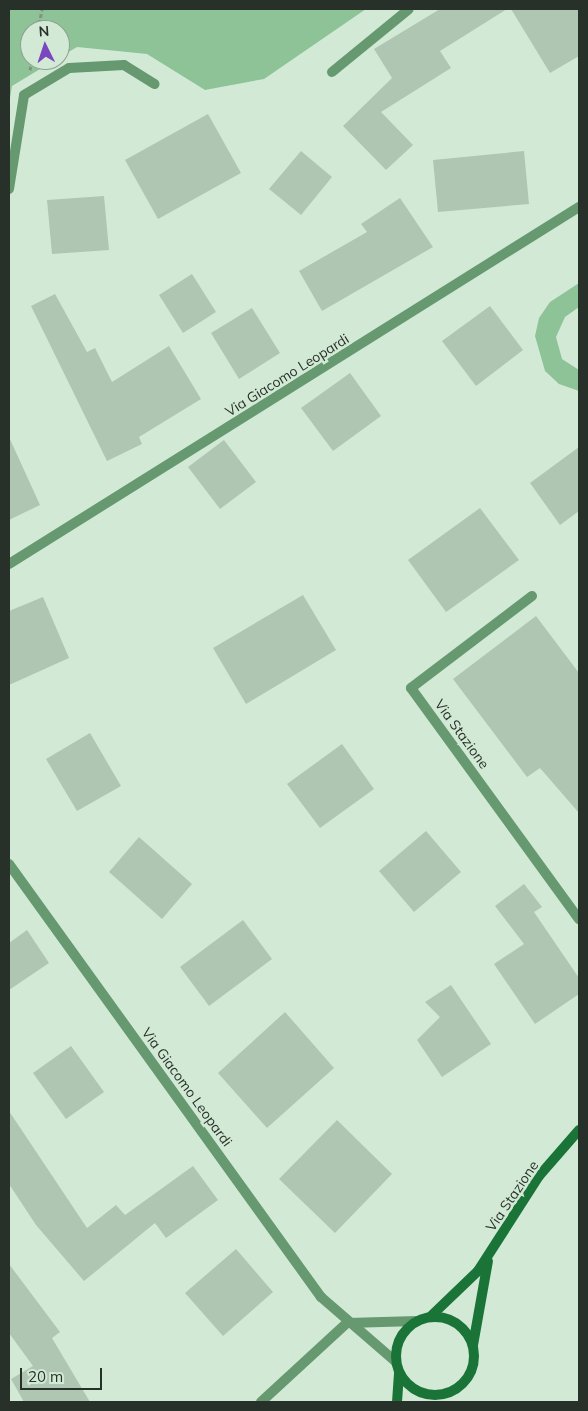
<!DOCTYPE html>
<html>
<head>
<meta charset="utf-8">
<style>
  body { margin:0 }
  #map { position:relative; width:588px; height:1411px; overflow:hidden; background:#d2ead5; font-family:Mulish,sans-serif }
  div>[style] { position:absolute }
  .green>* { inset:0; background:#8ec398 }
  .building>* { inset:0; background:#afc6b2 }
  .path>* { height:3px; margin-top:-1.5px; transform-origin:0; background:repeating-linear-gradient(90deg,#829384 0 4px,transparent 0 6.5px) }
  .street>* { height:10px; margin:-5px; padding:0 5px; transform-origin:5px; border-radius:5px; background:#669970 }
  .secondary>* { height:10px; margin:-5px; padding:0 5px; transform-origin:5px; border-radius:5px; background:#1a7438 }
  .secondary>.ring { margin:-5px; padding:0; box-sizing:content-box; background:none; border:10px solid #1a7438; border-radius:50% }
  span { translate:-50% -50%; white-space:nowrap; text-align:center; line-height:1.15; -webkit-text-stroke:5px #d2ead5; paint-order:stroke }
  .street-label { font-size:14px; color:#283129 }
  .frame { position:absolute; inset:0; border:10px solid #283129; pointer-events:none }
  .north { position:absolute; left:20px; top:20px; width:50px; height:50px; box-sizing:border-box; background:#d2ead5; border:1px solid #8ea090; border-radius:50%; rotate:356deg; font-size:14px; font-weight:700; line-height:20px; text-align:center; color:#283129 }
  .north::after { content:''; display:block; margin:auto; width:18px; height:22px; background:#7a47be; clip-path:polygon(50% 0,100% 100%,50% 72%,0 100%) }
  .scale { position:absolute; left:20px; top:1368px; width:82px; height:22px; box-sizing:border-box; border:2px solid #283129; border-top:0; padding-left:6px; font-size:15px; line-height:18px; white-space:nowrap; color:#283129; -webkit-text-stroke:4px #d2ead5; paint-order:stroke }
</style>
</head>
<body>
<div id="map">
  <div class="green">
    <div style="clip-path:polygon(9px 9px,366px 9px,264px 79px,205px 90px,147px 54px,77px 47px,60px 57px,60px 30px,30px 30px,30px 60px,55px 60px,12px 86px,9px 104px)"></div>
    <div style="clip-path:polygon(579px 283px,579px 307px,565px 317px,556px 337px,562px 359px,579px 370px,579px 391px,559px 384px,545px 371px,535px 336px,539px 318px,550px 302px)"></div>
  </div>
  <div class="building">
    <div style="clip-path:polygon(440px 9px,507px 9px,440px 51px,451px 68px,381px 112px,413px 145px,386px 170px,343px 126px,392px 78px,374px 49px)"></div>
    <div style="clip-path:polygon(511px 9px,579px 9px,579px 56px,550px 73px)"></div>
    <div style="clip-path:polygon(208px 114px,241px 173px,158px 219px,125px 160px)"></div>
    <div style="clip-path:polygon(301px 151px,332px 177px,301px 215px,269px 189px)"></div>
    <div style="clip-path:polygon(524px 151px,529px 204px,438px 212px,433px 160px)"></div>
    <div style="clip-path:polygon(104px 196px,109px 250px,52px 254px,47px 200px)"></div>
    <div style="clip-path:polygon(400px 198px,433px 247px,322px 311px,299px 271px,367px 232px,361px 224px)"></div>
    <div style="clip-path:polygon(192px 274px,216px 312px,183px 333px,159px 295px)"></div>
    <div style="clip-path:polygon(55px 294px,87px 352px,95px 348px,112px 382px,169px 346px,201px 399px,139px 437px,142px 444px,107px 461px,31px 306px)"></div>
    <div style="clip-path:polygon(490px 306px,523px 350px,476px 386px,442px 341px)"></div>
    <div style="clip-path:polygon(252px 308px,280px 353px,239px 379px,211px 333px)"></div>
    <div style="clip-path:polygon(350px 373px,381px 416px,333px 451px,301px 408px)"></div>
    <div style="clip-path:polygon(9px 437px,40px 505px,9px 520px)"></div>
    <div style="clip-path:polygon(224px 440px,256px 482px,220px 509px,188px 467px)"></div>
    <div style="clip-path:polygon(579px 447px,579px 511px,560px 525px,530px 483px)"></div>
    <div style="clip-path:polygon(480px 508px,519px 560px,446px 612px,408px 560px)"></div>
    <div style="clip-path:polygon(303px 595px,336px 650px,246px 704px,213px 648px)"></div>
    <div style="clip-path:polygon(43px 597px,69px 658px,9px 685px,9px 611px)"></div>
    <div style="clip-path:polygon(536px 616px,579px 673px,579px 813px,540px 768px,527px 777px,453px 679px)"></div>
    <div style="clip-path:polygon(90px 733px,121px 786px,77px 811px,46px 759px)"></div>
    <div style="clip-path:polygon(342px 744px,374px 789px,320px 828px,287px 784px)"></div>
    <div style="clip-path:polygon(426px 831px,461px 872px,414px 912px,379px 871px)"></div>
    <div style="clip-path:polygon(139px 837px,192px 884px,162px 919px,109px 872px)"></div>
    <div style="clip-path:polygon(524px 884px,542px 907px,534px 912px,579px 978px,579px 994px,535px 1024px,494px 964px,524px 944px,495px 906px)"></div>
    <div style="clip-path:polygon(243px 920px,272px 959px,209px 1006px,180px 967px)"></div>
    <div style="clip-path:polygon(27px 930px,49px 963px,9px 990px,9px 943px)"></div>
    <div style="clip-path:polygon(451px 985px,491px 1044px,442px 1077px,417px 1040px,440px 1017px,425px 1002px)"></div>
    <div style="clip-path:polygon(285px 1012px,334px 1068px,267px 1128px,218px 1073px)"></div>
    <div style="clip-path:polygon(71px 1046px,104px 1092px,66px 1119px,33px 1073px)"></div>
    <div style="clip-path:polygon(9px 1111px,87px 1228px,116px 1205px,125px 1215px,193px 1166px,218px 1200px,166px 1238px,155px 1223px,84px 1281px,36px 1225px,9px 1184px)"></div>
    <div style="clip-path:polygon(337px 1120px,392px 1174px,335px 1233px,279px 1179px)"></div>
    <div style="clip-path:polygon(236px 1249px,273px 1292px,223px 1336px,185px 1293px)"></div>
    <div style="clip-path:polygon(9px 1264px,60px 1332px,52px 1338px,90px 1402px,24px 1402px,11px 1379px,33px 1366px,9px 1333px)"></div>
  </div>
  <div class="path">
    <div style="left:38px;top:30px;width:21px;rotate:-79deg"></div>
    <div style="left:30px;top:70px;width:10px;rotate:-79deg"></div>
  </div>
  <div class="street">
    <div style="left:332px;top:72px;width:99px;rotate:-39.3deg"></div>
    <div style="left:9px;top:189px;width:95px;rotate:-80.9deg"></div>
    <div style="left:24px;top:95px;width:52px;rotate:-31deg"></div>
    <div style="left:69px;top:68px;width:55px;rotate:-3.1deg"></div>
    <div style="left:124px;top:65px;width:36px;rotate:32deg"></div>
    <div style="left:9px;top:564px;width:673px;rotate:-32.06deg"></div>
    <div style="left:532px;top:596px;width:152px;rotate:142.8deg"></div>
    <div style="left:411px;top:688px;width:286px;rotate:54deg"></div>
    <div style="left:9px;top:864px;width:534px;rotate:54.23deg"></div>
    <div style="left:321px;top:1297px;width:99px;rotate:40.9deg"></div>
    <div style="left:348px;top:1323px;width:69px;rotate:-1.7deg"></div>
    <div style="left:261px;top:1402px;width:117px;rotate:-42.6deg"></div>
  </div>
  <div class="secondary">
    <div style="left:430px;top:1317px;width:66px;rotate:-43.8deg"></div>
    <div style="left:478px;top:1271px;width:113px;rotate:-57.3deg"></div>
    <div style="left:539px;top:1176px;width:61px;rotate:-49deg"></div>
    <div class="ring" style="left:396px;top:1317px;width:68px;height:68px"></div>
    <div style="left:473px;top:1345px;width:85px;rotate:-79.9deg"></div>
    <div style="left:397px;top:1402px;width:28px;rotate:-86deg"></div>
  </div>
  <div class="street-label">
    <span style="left:287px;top:375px;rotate:-32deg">Via Giacomo Leopardi</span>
    <span style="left:462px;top:734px;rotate:54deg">Via Stazione</span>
    <span style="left:187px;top:1087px;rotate:54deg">Via Giacomo Leopardi</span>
    <span style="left:512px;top:1196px;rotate:-56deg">Via Stazione</span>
  </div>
  <div class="frame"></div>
  <div class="north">N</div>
  <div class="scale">20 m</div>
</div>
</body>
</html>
